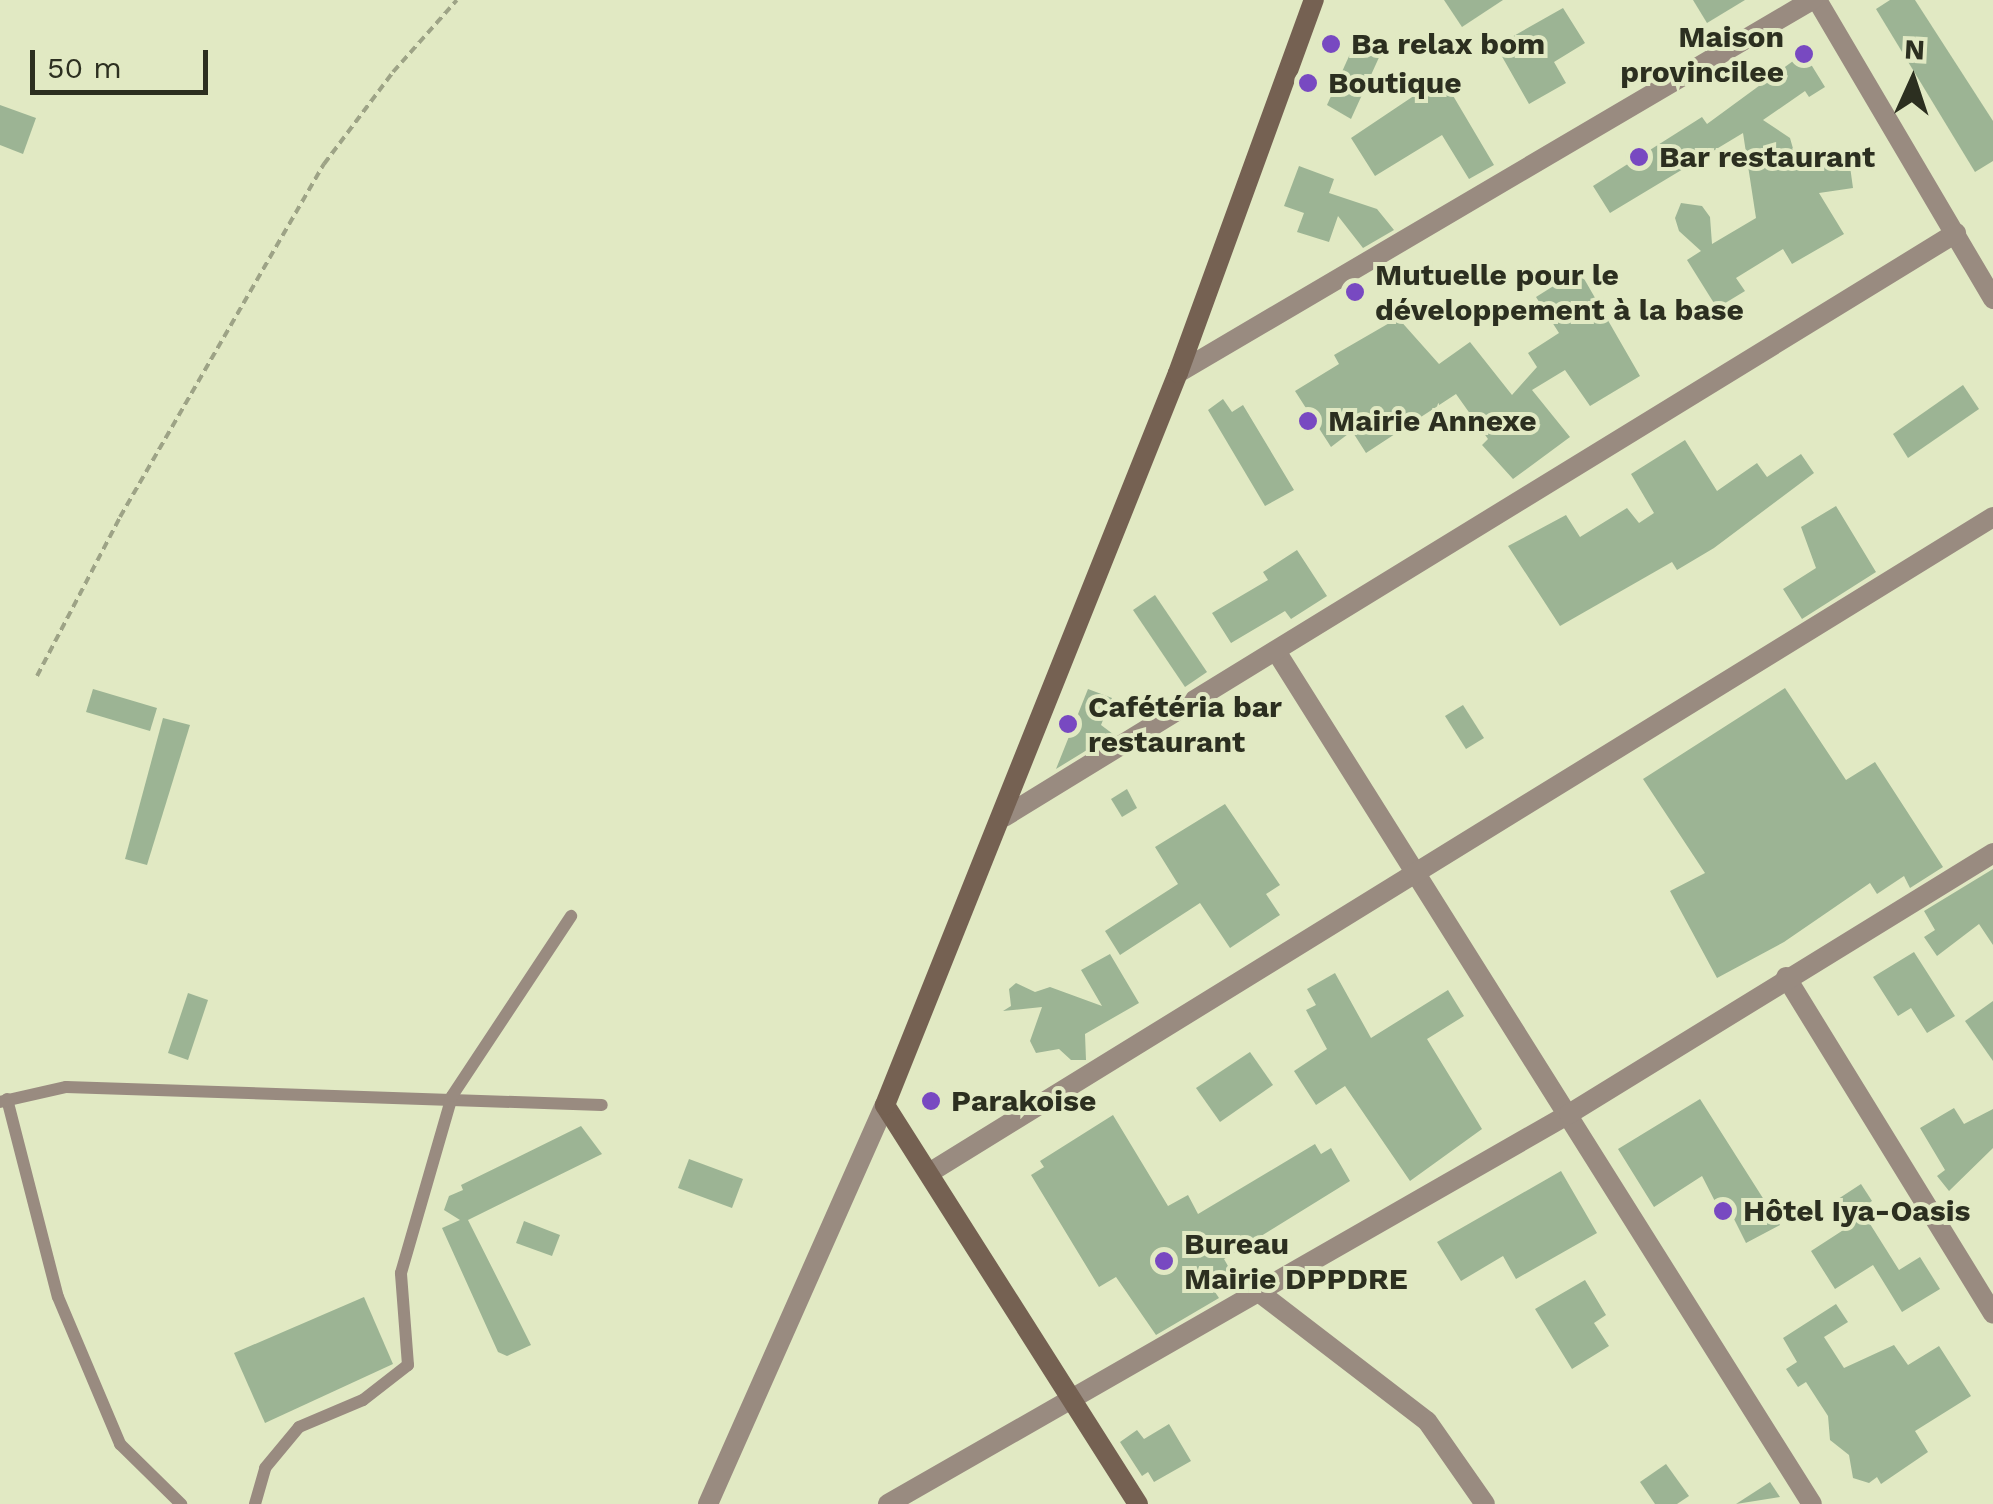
<!DOCTYPE html>
<html>
<head>
<meta charset="utf-8">
<style>
  body { margin:0 }
  #map { position:relative; width:1993px; height:1504px; overflow:hidden; background:#e1e9c3; font-family:"Work Sans",sans-serif }
  div>[style] { position:absolute }
  .building>* { inset:0; background:#9cb494 }
  .path>* { height:4px; margin-top:-2px; transform-origin:0; background:repeating-linear-gradient(90deg,#9da386 0 8px,transparent 0 13px) }
  .lane>* { height:12px; margin:-6px; padding:0 6px; transform-origin:6px; border-radius:6px; background:#998b80 }
  .street>* { height:20px; margin:-10px; padding:0 10px; transform-origin:10px; border-radius:10px; background:#998b80 }
  .secondary>* { height:20px; margin:-10px; padding:0 10px; transform-origin:10px; border-radius:10px; background:#756152 }
  .dots>* { width:28px; height:28px; translate:-50% -50%; box-sizing:border-box; border:5px solid #e1e9c3; border-radius:50% }
  span { translate:-50% -50%; white-space:nowrap; text-align:center; line-height:1.15; -webkit-text-stroke:8px #e1e9c3; paint-order:stroke }
  .poi-label { font-size:30px; color:#2c2f20; font-weight:700 }
  .right { translate:-100% -50%; text-align:right }
  .left { translate:0 -50%; text-align:left }
  .north { position:absolute; left:1863px; top:30px; width:100px; height:100px; -webkit-text-stroke:8px #e1e9c3; paint-order:stroke; rotate:3deg; font-size:28px; font-weight:700; line-height:40px; text-align:center; color:#2c2f20 }
  .north::after { content:''; display:block; margin:auto; width:35px; height:45px; background:#2c2f20; clip-path:polygon(50% 0,100% 100%,50% 72%,0 100%) }
  .scale { position:absolute; left:30px; top:50px; width:178px; height:45px; box-sizing:border-box; border:5px solid #2c2f20; border-top:0; padding-left:12px; font-size:30px; line-height:35px; white-space:nowrap; color:#2c2f20; -webkit-text-stroke:8px #e1e9c3; paint-order:stroke }
</style>
</head>
<body>
<div id="map">
  <div class="building">
    <div style="clip-path:polygon(1444px 0,1503px 0,1462px 27px)"></div>
    <div style="clip-path:polygon(1693px 0,1745px 0,1707px 23px)"></div>
    <div style="clip-path:polygon(1890px 0,1915px 0,1993px 121px,1993px 161px,1975px 172px,1876px 9px)"></div>
    <div style="clip-path:polygon(1563px 8px,1585px 43px,1554px 62px,1566px 83px,1529px 104px,1496px 46px)"></div>
    <div style="clip-path:polygon(1359px 34px,1386px 42px,1351px 119px,1327px 105px)"></div>
    <div style="clip-path:polygon(1804px 53px,1825px 87px,1809px 97px,1805px 91px,1763px 120px,1790px 138px,1796px 159px,1848px 152px,1853px 188px,1819px 193px,1844px 234px,1792px 264px,1783px 249px,1736px 278px,1745px 291px,1717px 308px,1687px 260px,1701px 251px,1679px 231px,1675px 218px,1681px 203px,1702px 206px,1710px 217px,1712px 244px,1756px 218px,1743px 133px,1610px 213px,1593px 186px,1702px 117px,1707px 124px)"></div>
    <div style="clip-path:polygon(1442px 77px,1494px 165px,1469px 179px,1442px 135px,1375px 176px,1351px 138px)"></div>
    <div style="clip-path:polygon(0 105px,36px 118px,23px 154px,0 145px)"></div>
    <div style="clip-path:polygon(1299px 166px,1334px 179px,1329px 193px,1377px 209px,1394px 230px,1363px 248px,1338px 216px,1329px 242px,1297px 232px,1304px 213px,1284px 206px)"></div>
    <div style="clip-path:polygon(1579px 270px,1640px 376px,1590px 406px,1565px 370px,1532px 390px,1570px 437px,1513px 479px,1482px 445px,1488px 439px,1456px 394px,1366px 453px,1352px 431px,1331px 447px,1295px 391px,1339px 364px,1334px 355px,1398px 318px,1439px 364px,1470px 342px,1512px 395px,1537px 367px,1528px 353px,1559px 333px,1536px 297px)"></div>
    <div style="clip-path:polygon(1963px 385px,1979px 409px,1908px 458px,1893px 434px)"></div>
    <div style="clip-path:polygon(1223px 399px,1232px 412px,1243px 405px,1294px 490px,1265px 506px,1208px 410px)"></div>
    <div style="clip-path:polygon(1685px 440px,1717px 491px,1757px 463px,1767px 477px,1801px 454px,1814px 473px,1714px 548px,1677px 570px,1672px 562px,1560px 626px,1508px 546px,1566px 515px,1580px 537px,1627px 508px,1639px 523px,1654px 513px,1631px 474px)"></div>
    <div style="clip-path:polygon(1836px 506px,1876px 572px,1802px 619px,1783px 589px,1816px 568px,1801px 527px)"></div>
    <div style="clip-path:polygon(1297px 550px,1327px 596px,1291px 619px,1285px 611px,1231px 643px,1212px 613px,1268px 580px,1263px 572px)"></div>
    <div style="clip-path:polygon(1155px 595px,1207px 672px,1185px 687px,1133px 610px)"></div>
    <div style="clip-path:polygon(1785px 688px,1846px 780px,1875px 762px,1943px 867px,1910px 888px,1904px 876px,1877px 894px,1870px 883px,1784px 942px,1717px 978px,1670px 891px,1705px 873px,1643px 779px)"></div>
    <div style="clip-path:polygon(93px 689px,157px 708px,150px 731px,86px 712px)"></div>
    <div style="clip-path:polygon(1088px 689px,1112px 698px,1101px 725px,1113px 734px,1056px 769px)"></div>
    <div style="clip-path:polygon(1463px 705px,1484px 738px,1466px 749px,1445px 716px)"></div>
    <div style="clip-path:polygon(163px 718px,190px 725px,147px 865px,125px 859px)"></div>
    <div style="clip-path:polygon(1127px 789px,1137px 808px,1122px 817px,1111px 799px)"></div>
    <div style="clip-path:polygon(1225px 804px,1280px 885px,1266px 894px,1280px 915px,1230px 948px,1200px 903px,1120px 955px,1105px 931px,1178px 884px,1155px 847px)"></div>
    <div style="clip-path:polygon(1993px 869px,1993px 945px,1979px 924px,1937px 956px,1924px 937px,1935px 930px,1924px 911px)"></div>
    <div style="clip-path:polygon(1914px 952px,1955px 1016px,1927px 1033px,1911px 1008px,1898px 1016px,1873px 977px)"></div>
    <div style="clip-path:polygon(1110px 954px,1139px 1003px,1085px 1034px,1086px 1060px,1071px 1060px,1059px 1049px,1036px 1053px,1030px 1041px,1042px 1007px,1003px 1011px,1011px 1006px,1009px 989px,1016px 983px,1035px 992px,1050px 987px,1102px 1006px,1081px 970px)"></div>
    <div style="clip-path:polygon(1335px 973px,1371px 1038px,1448px 990px,1464px 1016px,1427px 1039px,1482px 1129px,1410px 1181px,1345px 1086px,1316px 1105px,1294px 1071px,1327px 1049px,1306px 1010px,1316px 1005px,1307px 989px)"></div>
    <div style="clip-path:polygon(188px 993px,208px 1000px,188px 1060px,168px 1053px)"></div>
    <div style="clip-path:polygon(1993px 1001px,1993px 1061px,1965px 1021px)"></div>
    <div style="clip-path:polygon(1250px 1052px,1273px 1085px,1220px 1122px,1196px 1088px)"></div>
    <div style="clip-path:polygon(1700px 1099px,1780px 1225px,1746px 1243px,1732px 1215px,1724px 1219px,1702px 1176px,1654px 1207px,1618px 1149px)"></div>
    <div style="clip-path:polygon(1954px 1108px,1964px 1124px,1993px 1109px,1993px 1148px,1949px 1191px,1937px 1176px,1945px 1170px,1920px 1128px)"></div>
    <div style="clip-path:polygon(1113px 1115px,1168px 1206px,1188px 1195px,1198px 1214px,1315px 1144px,1321px 1154px,1331px 1148px,1350px 1181px,1224px 1259px,1236px 1280px,1215px 1292px,1219px 1298px,1156px 1335px,1116px 1277px,1099px 1287px,1031px 1175px,1044px 1167px,1040px 1161px)"></div>
    <div style="clip-path:polygon(581px 1126px,602px 1154px,468px 1220px,531px 1345px,507px 1356px,498px 1352px,442px 1228px,460px 1220px,444px 1210px,449px 1196px,463px 1190px,461px 1185px)"></div>
    <div style="clip-path:polygon(689px 1159px,743px 1179px,732px 1208px,678px 1188px)"></div>
    <div style="clip-path:polygon(1561px 1171px,1597px 1233px,1516px 1279px,1503px 1256px,1461px 1281px,1437px 1242px)"></div>
    <div style="clip-path:polygon(1861px 1184px,1872px 1201px,1846px 1218px,1835px 1201px)"></div>
    <div style="clip-path:polygon(1865px 1216px,1899px 1270px,1920px 1257px,1940px 1289px,1902px 1312px,1873px 1265px,1835px 1289px,1811px 1251px)"></div>
    <div style="clip-path:polygon(524px 1221px,560px 1235px,552px 1256px,516px 1243px)"></div>
    <div style="clip-path:polygon(1585px 1280px,1606px 1315px,1594px 1323px,1609px 1346px,1572px 1369px,1535px 1309px)"></div>
    <div style="clip-path:polygon(364px 1297px,393px 1364px,265px 1423px,234px 1353px)"></div>
    <div style="clip-path:polygon(1836px 1304px,1848px 1322px,1824px 1337px,1844px 1368px,1894px 1345px,1908px 1365px,1939px 1346px,1971px 1396px,1915px 1431px,1928px 1452px,1881px 1484px,1877px 1477px,1869px 1483px,1853px 1478px,1849px 1455px,1830px 1440px,1828px 1416px,1806px 1382px,1798px 1387px,1786px 1369px,1797px 1362px,1783px 1338px)"></div>
    <div style="clip-path:polygon(1169px 1424px,1191px 1461px,1154px 1482px,1148px 1472px,1142px 1476px,1120px 1442px,1137px 1430px,1144px 1439px)"></div>
    <div style="clip-path:polygon(1666px 1464px,1689px 1496px,1677px 1504px,1655px 1504px,1640px 1482px)"></div>
    <div style="clip-path:polygon(1770px 1482px,1780px 1497px,1736px 1504px)"></div>
  </div>
  <div class="path">
    <div style="left:37px;top:676px;width:179px;rotate:-62.4deg"></div>
    <div style="left:120px;top:517px;width:408px;rotate:-60deg"></div>
    <div style="left:324px;top:164px;width:115px;rotate:-53.1deg"></div>
    <div style="left:393px;top:72px;width:96px;rotate:-48.4deg"></div>
  </div>
  <div class="lane">
    <div style="left:7px;top:1099px;width:204px;rotate:75.6deg"></div>
    <div style="left:58px;top:1297px;width:160px;rotate:67.1deg"></div>
    <div style="left:120px;top:1444px;width:86px;rotate:44.5deg"></div>
    <div style="left:0;top:1102px;width:68px;rotate:-12.8deg"></div>
    <div style="left:66px;top:1087px;width:536px;rotate:1.92deg"></div>
    <div style="left:255px;top:1504px;width:37px;rotate:-74deg"></div>
    <div style="left:265px;top:1468px;width:53px;rotate:-50.3deg"></div>
    <div style="left:299px;top:1427px;width:69px;rotate:-22.9deg"></div>
    <div style="left:363px;top:1400px;width:57px;rotate:-37.9deg"></div>
    <div style="left:408px;top:1365px;width:92px;rotate:-94.4deg"></div>
    <div style="left:401px;top:1273px;width:184px;rotate:-73.9deg"></div>
    <div style="left:452px;top:1096px;width:216px;rotate:-56.5deg"></div>
  </div>
  <div class="street">
    <div style="left:1817px;top:0;width:347px;rotate:59.5deg"></div>
    <div style="left:1178px;top:373px;width:736px;rotate:-30.47deg"></div>
    <div style="left:1276px;top:651px;width:1007px;rotate:57.86deg"></div>
    <div style="left:1004px;top:817px;width:1117px;rotate:-31.53deg"></div>
    <div style="left:1786px;top:977px;width:395px;rotate:58.4deg"></div>
    <div style="left:929px;top:1173px;width:1250px;rotate:-31.66deg"></div>
    <div style="left:1260px;top:1293px;width:210px;rotate:37.5deg"></div>
    <div style="left:1427px;top:1421px;width:101px;rotate:55.1deg"></div>
    <div style="left:708px;top:1504px;width:436px;rotate:-66.1deg"></div>
    <div style="left:888px;top:1504px;width:785px;rotate:-29.8deg"></div>
    <div style="left:1569px;top:1114px;width:498px;rotate:-31.6deg"></div>
  </div>
  <div class="secondary">
    <div style="left:1138px;top:1504px;width:472px;rotate:-122.4deg"></div>
    <div style="left:885px;top:1105px;width:788px;rotate:-68.19deg"></div>
    <div style="left:1178px;top:373px;width:397px;rotate:-70deg"></div>
  </div>
  <div class="dots">
    <div style="left:1331px;top:44px;background:#7849c1"></div>
    <div style="left:1804px;top:54px;background:#7849c1"></div>
    <div style="left:1308px;top:83px;background:#7849c1"></div>
    <div style="left:1639px;top:157px;background:#7849c1"></div>
    <div style="left:1355px;top:292px;background:#7849c1"></div>
    <div style="left:1308px;top:421px;background:#7849c1"></div>
    <div style="left:1068px;top:724px;background:#7849c1"></div>
    <div style="left:931px;top:1101px;background:#7849c1"></div>
    <div style="left:1723px;top:1211px;background:#7849c1"></div>
    <div style="left:1164px;top:1261px;background:#7849c1"></div>
  </div>
  <div class="poi-label">
    <span class="right" style="left:1784px;top:54px">Maison<br>provincilee</span>
    <span class="left" style="left:1351px;top:44px">Ba relax bom</span>
    <span class="left" style="left:1328px;top:83px">Boutique</span>
    <span class="left" style="left:1659px;top:157px">Bar restaurant</span>
    <span class="left" style="left:1375px;top:292px">Mutuelle pour le<br>développement à la base</span>
    <span class="left" style="left:1328px;top:421px">Mairie Annexe</span>
    <span class="left" style="left:1088px;top:724px">Cafétéria bar<br>restaurant</span>
    <span class="left" style="left:951px;top:1101px">Parakoise</span>
    <span class="left" style="left:1743px;top:1211px">Hôtel Iya-Oasis</span>
    <span class="left" style="left:1184px;top:1261px">Bureau<br>Mairie DPPDRE</span>
  </div>
  <div class="north">N</div>
  <div class="scale">50 m</div>
</div>
</body>
</html>
